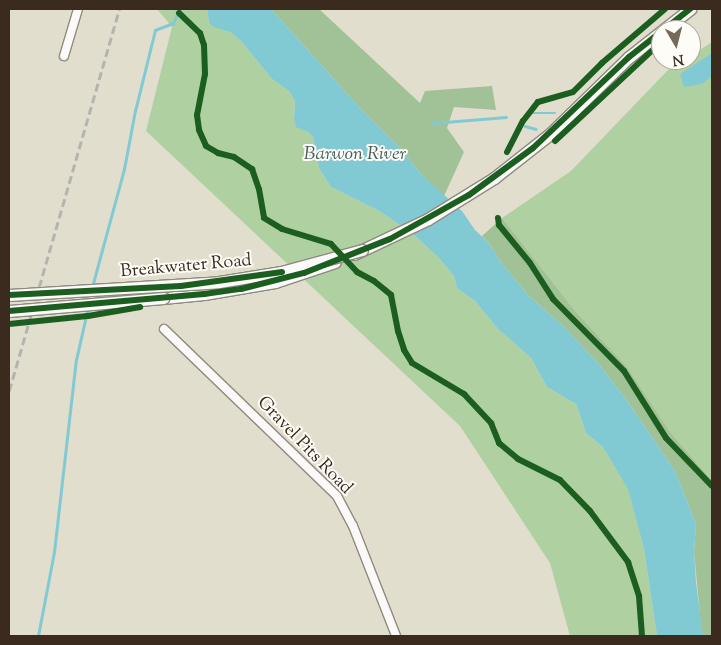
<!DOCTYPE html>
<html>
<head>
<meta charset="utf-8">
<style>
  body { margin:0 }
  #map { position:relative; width:721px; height:645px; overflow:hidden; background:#e2decd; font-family:"Sorts Mill Goudy",serif }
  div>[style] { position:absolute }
  .green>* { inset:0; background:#afd0a0 }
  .forest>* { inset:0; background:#a1c197 }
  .water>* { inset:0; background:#82cad3 }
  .stream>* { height:2.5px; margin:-1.25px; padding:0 1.25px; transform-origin:1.25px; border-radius:1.25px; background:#82cad3 }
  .roads { filter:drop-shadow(1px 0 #8f8a80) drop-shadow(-1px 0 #8f8a80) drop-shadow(0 1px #8f8a80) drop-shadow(0 -1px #8f8a80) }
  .street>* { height:8px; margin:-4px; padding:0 4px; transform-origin:4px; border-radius:4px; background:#fbfaf8 }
  .secondary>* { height:11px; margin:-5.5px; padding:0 5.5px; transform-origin:5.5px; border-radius:5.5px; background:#fbfaf8 }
  .rail>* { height:2.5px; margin-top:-1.25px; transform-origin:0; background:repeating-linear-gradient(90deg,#b5b3ae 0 8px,transparent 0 12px) }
  .bridges { filter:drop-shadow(1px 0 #8f8a80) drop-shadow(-1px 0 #8f8a80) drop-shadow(0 1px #8f8a80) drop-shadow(0 -1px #8f8a80) }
  .secondary-bridge>* { height:11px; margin:-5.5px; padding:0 5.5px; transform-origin:5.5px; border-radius:5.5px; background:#fbfaf8 }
  .cycleway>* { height:6px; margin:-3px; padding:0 3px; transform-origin:3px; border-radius:3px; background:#1b5e20 }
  span { translate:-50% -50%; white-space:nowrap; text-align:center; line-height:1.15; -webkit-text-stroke:4px #fdfcf7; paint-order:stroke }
  .street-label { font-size:18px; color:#3b2a1e }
  .water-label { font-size:19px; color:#465f5e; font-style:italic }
  .frame { position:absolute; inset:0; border:10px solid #3b2a1e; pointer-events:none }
  .north { position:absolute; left:651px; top:20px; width:50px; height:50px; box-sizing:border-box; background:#fdfcf7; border:1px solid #afa8a0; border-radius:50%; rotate:172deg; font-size:14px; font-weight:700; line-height:20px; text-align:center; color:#3b2a1e }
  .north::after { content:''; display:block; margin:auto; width:18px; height:22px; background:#75695b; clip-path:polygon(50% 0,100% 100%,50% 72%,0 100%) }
</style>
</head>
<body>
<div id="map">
  <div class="green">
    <div style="clip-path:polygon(157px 9px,207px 9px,209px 23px,230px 32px,240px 40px,272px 79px,289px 91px,295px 101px,294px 119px,313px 137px,319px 168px,331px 187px,381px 212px,414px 235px,438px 257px,454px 276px,457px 288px,475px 301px,498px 329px,531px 358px,547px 387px,576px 404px,586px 433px,603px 447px,628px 488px,644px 549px,657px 636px,570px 636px,550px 563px,460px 426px,146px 131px,172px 27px)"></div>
    <div style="clip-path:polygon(712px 42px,712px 481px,670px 432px,627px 367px,576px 312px,502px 218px,571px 171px,667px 71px,684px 60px,691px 60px,691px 56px)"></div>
  </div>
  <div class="forest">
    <div style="clip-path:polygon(271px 9px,319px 9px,420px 103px,425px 91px,492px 86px,496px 110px,454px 107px,447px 128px,464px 152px,444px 196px,422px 175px,399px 147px,359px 107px)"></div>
    <div style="clip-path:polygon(502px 218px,576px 312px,627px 367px,670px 432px,712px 481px,712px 636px,703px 636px,701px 625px,694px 552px,696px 524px,675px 471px,628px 402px,598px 363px,562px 325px,529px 296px,500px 261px,489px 243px,482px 236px)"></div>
  </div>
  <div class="water">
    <div style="clip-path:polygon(207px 9px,271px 9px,359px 107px,399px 147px,422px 175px,462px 211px,475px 230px,489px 243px,500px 261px,529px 296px,562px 325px,598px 363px,628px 402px,675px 471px,696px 524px,694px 552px,696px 582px,703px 636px,657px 636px,644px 549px,628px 489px,603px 447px,586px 433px,576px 404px,547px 387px,531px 358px,498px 329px,475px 301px,457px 288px,454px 276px,438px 257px,414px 235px,381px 212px,331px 187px,319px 168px,313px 137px,308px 132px,296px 127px,294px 119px,295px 101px,289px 91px,272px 79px,240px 40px,230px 32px,214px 27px,209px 23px)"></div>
    <div style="clip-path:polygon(712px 53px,712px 76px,702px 84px,684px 87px,680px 74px)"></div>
  </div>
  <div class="stream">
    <div style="left:532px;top:113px;width:23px"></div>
    <div style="left:433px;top:123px;width:73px;rotate:-4.7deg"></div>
    <div style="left:525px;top:126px;width:11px;rotate:15deg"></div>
    <div style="left:92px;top:287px;width:122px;rotate:-74.8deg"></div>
    <div style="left:124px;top:169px;width:59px;rotate:-79.3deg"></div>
    <div style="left:135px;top:111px;width:83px;rotate:-76.1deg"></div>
    <div style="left:155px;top:30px;width:19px;rotate:-21deg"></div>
    <div style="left:173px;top:23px;width:16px;rotate:-63deg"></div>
    <div style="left:38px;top:636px;width:86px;rotate:-79.2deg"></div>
    <div style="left:54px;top:552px;width:193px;rotate:-83.5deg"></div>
    <div style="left:76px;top:360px;width:54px;rotate:-77.2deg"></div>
  </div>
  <div class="roads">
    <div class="street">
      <div style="left:64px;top:56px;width:49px;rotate:-73.4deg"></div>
      <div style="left:164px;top:329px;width:240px;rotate:44deg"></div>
      <div style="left:337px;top:496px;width:34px;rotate:62deg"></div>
      <div style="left:353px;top:526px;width:118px;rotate:68.6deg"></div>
    </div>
    <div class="secondary">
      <div style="left:354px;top:254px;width:82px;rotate:-25.3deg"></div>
      <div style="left:428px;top:219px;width:78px;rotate:-31.8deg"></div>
      <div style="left:494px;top:178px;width:71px;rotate:-38.2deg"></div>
      <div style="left:550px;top:134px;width:110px;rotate:-44.3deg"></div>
      <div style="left:629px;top:57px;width:78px;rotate:-38.2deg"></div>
      <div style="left:163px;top:298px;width:41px;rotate:-5.6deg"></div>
      <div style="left:204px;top:294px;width:72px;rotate:-9.6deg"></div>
      <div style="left:275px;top:282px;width:63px;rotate:-18.4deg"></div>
    </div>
  </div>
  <div class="rail">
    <div style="left:9px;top:391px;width:398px;rotate:-73.9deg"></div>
  </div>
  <div class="bridges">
    <div class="secondary-bridge">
      <div style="left:9px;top:295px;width:210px;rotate:-3.5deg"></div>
      <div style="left:219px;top:282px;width:63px;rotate:-9.2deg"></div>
      <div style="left:281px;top:272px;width:84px;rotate:-15.2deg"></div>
      <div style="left:9px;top:311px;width:155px;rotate:-4.8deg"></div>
    </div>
  </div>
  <div class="cycleway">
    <div style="left:179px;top:13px;width:29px;rotate:44deg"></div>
    <div style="left:200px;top:33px;width:13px;rotate:72deg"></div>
    <div style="left:204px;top:45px;width:29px;rotate:88deg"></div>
    <div style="left:205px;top:74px;width:42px;rotate:101deg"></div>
    <div style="left:197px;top:115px;width:15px;rotate:82deg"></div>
    <div style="left:199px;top:130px;width:17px;rotate:66deg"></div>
    <div style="left:206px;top:146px;width:14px;rotate:30deg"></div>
    <div style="left:218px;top:153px;width:16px;rotate:14deg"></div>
    <div style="left:234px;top:157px;width:22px;rotate:34deg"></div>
    <div style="left:252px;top:169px;width:21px;rotate:71deg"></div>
    <div style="left:259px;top:189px;width:29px;rotate:80deg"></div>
    <div style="left:264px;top:218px;width:21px;rotate:31deg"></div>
    <div style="left:282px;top:229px;width:51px;rotate:17deg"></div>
    <div style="left:331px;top:244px;width:38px;rotate:47deg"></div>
    <div style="left:357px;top:272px;width:19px;rotate:28deg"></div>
    <div style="left:374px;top:281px;width:22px;rotate:39deg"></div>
    <div style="left:391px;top:295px;width:37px;rotate:79deg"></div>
    <div style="left:398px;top:331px;width:20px;rotate:72deg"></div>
    <div style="left:404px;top:350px;width:15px;rotate:58deg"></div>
    <div style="left:412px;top:363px;width:61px;rotate:30.8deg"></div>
    <div style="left:464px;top:394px;width:40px;rotate:47deg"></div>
    <div style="left:491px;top:423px;width:22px;rotate:68deg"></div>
    <div style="left:499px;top:443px;width:25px;rotate:40deg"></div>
    <div style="left:518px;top:459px;width:47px;rotate:26.6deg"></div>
    <div style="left:560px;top:480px;width:43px;rotate:45.9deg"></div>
    <div style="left:590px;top:511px;width:64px;rotate:53.3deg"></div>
    <div style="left:628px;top:562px;width:36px;rotate:72deg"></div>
    <div style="left:639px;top:596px;width:40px;rotate:85.7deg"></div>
    <div style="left:555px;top:141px;width:145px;rotate:-43deg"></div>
    <div style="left:507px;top:152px;width:35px;rotate:-63deg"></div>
    <div style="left:523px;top:121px;width:24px;rotate:-52deg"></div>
    <div style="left:538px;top:102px;width:36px;rotate:-16deg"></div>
    <div style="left:573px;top:92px;width:41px;rotate:-45deg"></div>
    <div style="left:602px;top:63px;width:83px;rotate:-40.6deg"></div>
    <div style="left:498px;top:218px;width:7px;rotate:82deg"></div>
    <div style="left:499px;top:225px;width:49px;rotate:50.8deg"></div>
    <div style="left:530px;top:263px;width:43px;rotate:57.4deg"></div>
    <div style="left:553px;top:299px;width:101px;rotate:45.4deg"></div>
    <div style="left:624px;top:371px;width:79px;rotate:57.9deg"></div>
    <div style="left:666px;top:438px;width:66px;rotate:46.2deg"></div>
    <div style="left:9px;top:295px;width:172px;rotate:-3deg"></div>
    <div style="left:181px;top:286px;width:102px;rotate:-7.9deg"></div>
    <div style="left:9px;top:311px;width:196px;rotate:-5deg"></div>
    <div style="left:204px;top:294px;width:37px;rotate:-8deg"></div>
    <div style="left:241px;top:289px;width:65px;rotate:-14.3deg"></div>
    <div style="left:304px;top:273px;width:92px;rotate:-21.6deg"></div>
    <div style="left:390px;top:239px;width:90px;rotate:-29.1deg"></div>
    <div style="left:469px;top:195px;width:79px;rotate:-36.3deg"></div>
    <div style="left:533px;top:148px;width:132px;rotate:-43.5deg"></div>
    <div style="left:629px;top:57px;width:78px;rotate:-38.2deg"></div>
    <div style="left:9px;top:324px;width:79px;rotate:-5.8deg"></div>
    <div style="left:88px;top:316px;width:53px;rotate:-9.8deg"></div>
  </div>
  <div class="street-label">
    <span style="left:186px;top:267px;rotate:-5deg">Breakwater Road</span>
    <span style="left:304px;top:446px;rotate:46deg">Gravel Pits Road</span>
  </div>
  <div class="water-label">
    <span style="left:355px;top:155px">Barwon River</span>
  </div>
  <div class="frame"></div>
  <div class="north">N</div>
</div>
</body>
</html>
